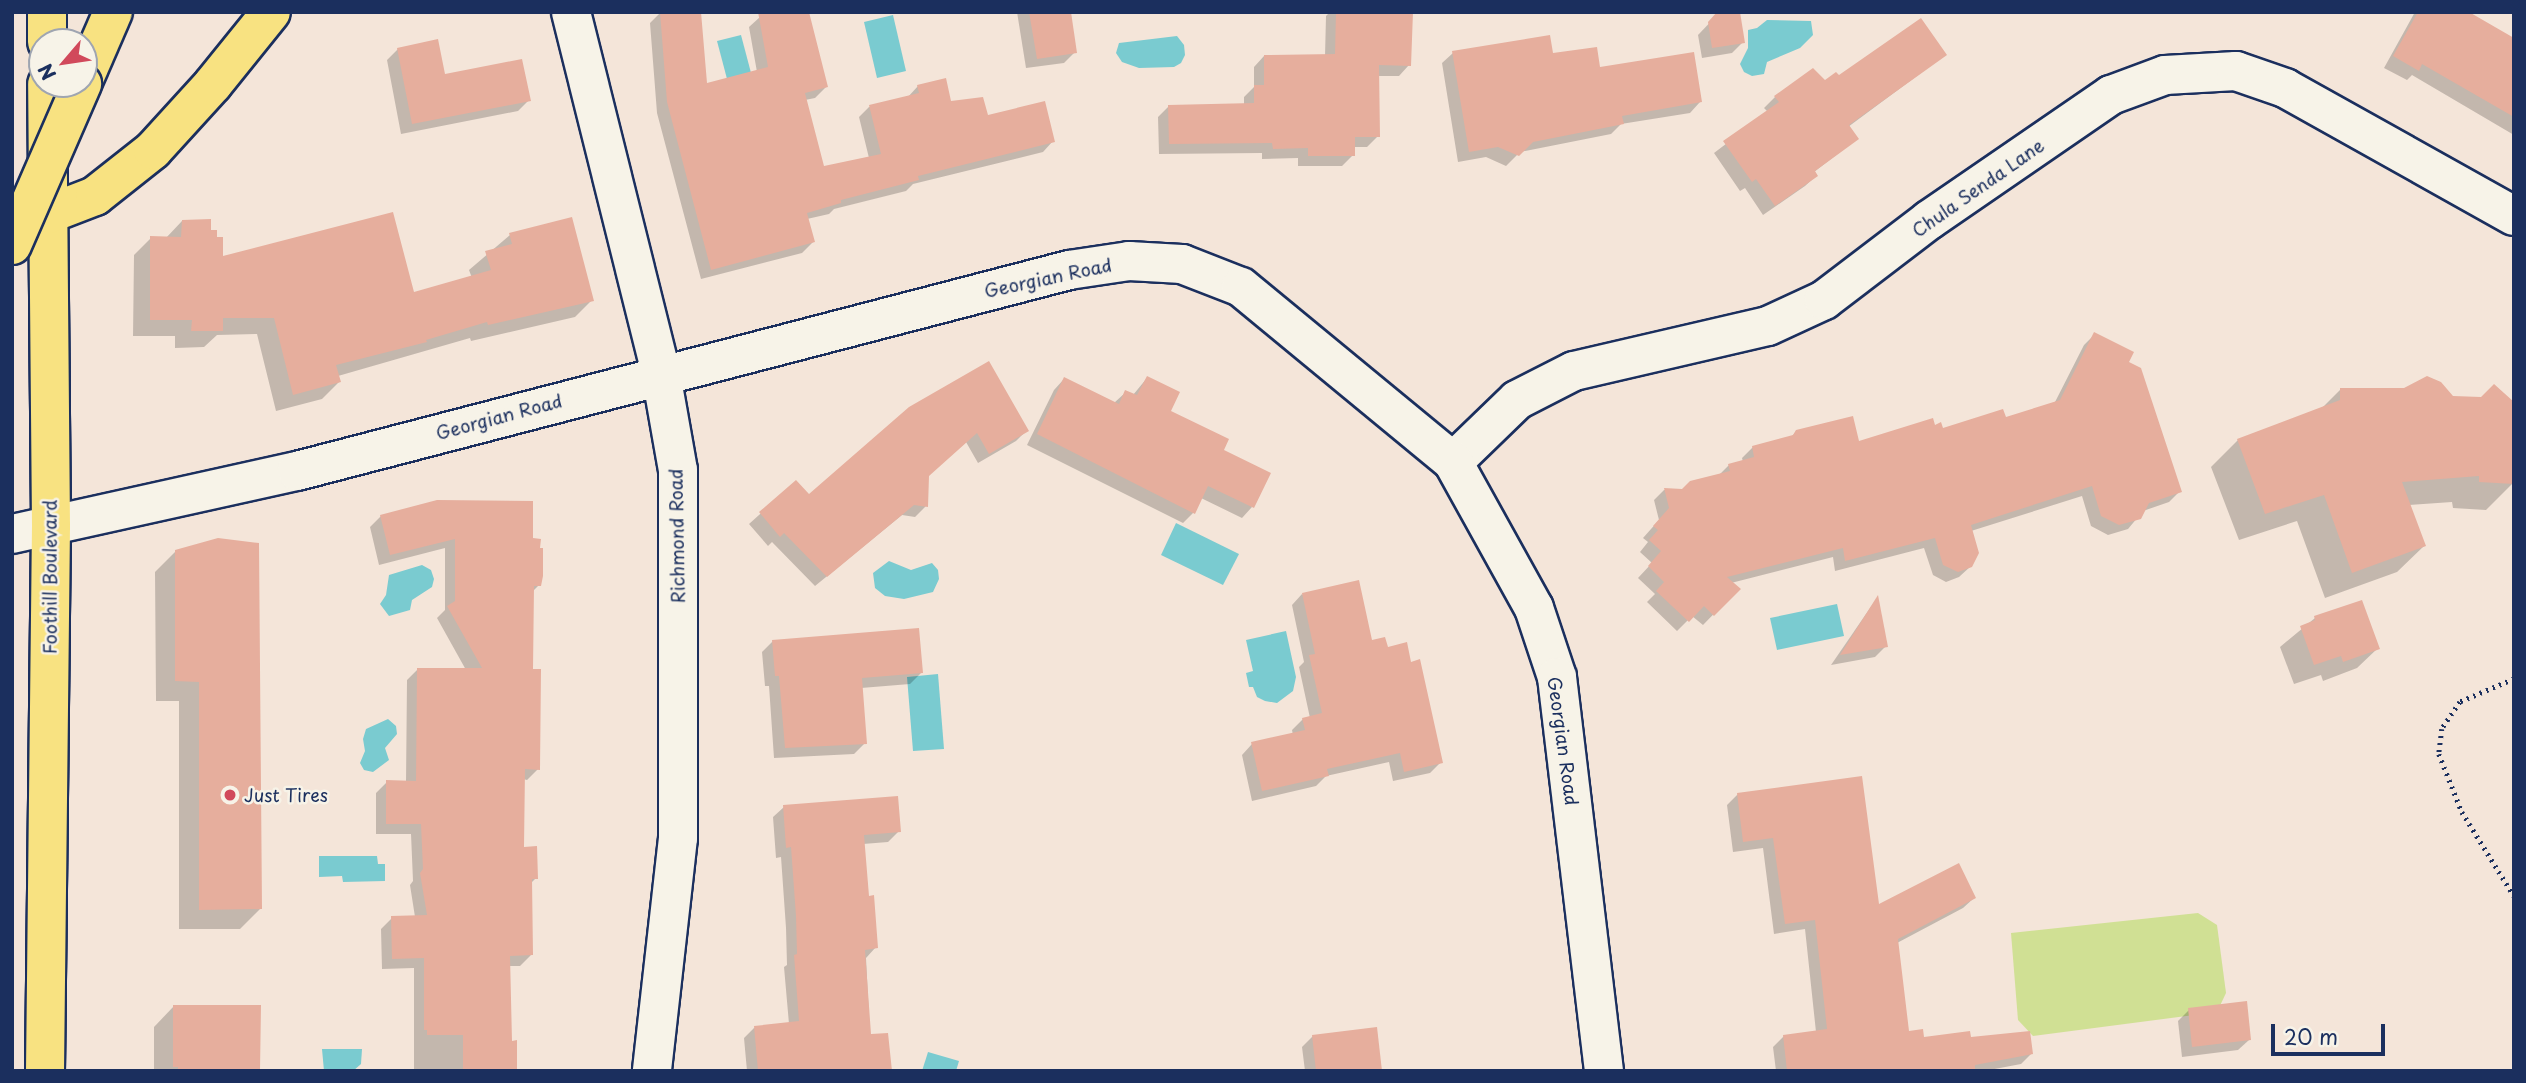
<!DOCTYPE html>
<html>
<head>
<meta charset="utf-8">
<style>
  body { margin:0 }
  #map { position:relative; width:2526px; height:1083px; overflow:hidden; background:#f4e5d9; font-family:"Playpen Sans",sans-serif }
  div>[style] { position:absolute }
  .green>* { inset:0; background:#d0e094 }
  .water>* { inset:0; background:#7acbd0 }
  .shadow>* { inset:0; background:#0003 }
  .building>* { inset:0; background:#e6ae9d }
  .path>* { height:4.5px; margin-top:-2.25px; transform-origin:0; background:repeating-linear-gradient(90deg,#1b2f5e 0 2px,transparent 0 7px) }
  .roads { filter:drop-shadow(2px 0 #1b2f5e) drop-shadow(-2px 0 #1b2f5e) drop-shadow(0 2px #1b2f5e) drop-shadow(0 -2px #1b2f5e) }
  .street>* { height:38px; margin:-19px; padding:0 19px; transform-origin:19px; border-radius:19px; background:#f7f3e8 }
  .primary>* { height:38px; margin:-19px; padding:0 19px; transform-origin:19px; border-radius:19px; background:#f8e281 }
  .highway>* { height:38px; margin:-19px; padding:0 19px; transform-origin:19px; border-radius:19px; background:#f8e281 }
  .bridges { filter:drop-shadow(2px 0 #1b2f5e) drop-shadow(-2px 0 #1b2f5e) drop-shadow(0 2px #1b2f5e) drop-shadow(0 -2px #1b2f5e) }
  .highway-bridge>* { height:38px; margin:-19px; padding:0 19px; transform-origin:19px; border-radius:19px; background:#f8e281 }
  .dots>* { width:19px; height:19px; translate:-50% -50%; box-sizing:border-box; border:4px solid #f7f3e8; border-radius:50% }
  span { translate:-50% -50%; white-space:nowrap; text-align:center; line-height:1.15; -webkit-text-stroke:5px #f7f3e8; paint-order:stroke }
  .street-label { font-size:18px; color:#1b2f5e }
  .poi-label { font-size:18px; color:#1b2f5e }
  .left { translate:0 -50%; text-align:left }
  .frame { position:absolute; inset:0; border:14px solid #1b2f5e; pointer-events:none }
  .north { position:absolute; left:28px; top:28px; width:70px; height:70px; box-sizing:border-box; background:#f7f3e8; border:2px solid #9fa5b1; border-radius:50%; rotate:241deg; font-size:19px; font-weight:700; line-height:28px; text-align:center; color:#1b2f5e }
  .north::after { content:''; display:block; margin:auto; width:24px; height:32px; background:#d1495b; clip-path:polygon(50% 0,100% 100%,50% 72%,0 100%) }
  .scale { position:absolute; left:2271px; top:1024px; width:114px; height:32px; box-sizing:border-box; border:4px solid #1b2f5e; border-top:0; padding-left:9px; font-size:21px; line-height:24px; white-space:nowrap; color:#1b2f5e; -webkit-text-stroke:5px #f7f3e8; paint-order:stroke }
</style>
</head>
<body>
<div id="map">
  <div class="green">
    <div style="clip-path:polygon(2198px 913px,2217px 925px,2226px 993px,2217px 1012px,2033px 1036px,2018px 1020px,2011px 933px)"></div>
  </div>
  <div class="water">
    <div style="clip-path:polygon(893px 15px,906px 71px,877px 78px,864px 22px)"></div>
    <div style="clip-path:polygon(1767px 20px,1811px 21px,1813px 35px,1800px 48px,1767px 62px,1764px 74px,1752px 76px,1744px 72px,1740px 64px,1748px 48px,1748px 30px,1757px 28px)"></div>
    <div style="clip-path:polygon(741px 35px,755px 88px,731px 94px,717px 41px)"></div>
    <div style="clip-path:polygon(1177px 36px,1184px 45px,1185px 55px,1181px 63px,1174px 67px,1139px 68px,1122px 62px,1116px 53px,1119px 43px)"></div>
    <div style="clip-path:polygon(1176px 523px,1239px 554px,1223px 585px,1161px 555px)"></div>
    <div style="clip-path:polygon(889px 561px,911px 570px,932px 563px,938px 570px,939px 579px,933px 592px,904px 599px,885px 596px,875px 588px,873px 573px)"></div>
    <div style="clip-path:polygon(422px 565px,431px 570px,434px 579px,432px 587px,412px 600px,410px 610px,389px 616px,380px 604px,386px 595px,389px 575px)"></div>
    <div style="clip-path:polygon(1837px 604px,1844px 636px,1777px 650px,1770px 618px)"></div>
    <div style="clip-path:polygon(1286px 631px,1296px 677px,1293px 691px,1277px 703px,1265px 701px,1257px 697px,1253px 687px,1249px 687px,1246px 673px,1253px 671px,1246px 640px)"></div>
    <div style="clip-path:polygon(938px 674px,944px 749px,913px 751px,907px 677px)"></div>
    <div style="clip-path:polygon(388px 719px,396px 726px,397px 734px,385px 748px,389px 760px,373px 772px,364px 770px,360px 763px,365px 751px,363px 739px,366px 729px)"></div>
    <div style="clip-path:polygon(319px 856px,377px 856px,378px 864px,385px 864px,385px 881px,343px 882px,342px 876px,319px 877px)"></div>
    <div style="clip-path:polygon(322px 1049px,362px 1049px,361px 1064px,353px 1071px,324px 1071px)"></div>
    <div style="clip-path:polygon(928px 1052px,959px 1061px,956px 1071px,922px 1071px)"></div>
  </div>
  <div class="shadow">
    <div style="clip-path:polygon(661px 12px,705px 85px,757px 72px,749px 27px,760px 17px,826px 87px,815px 98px,805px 100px,823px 168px,869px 158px,859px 117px,869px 107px,907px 98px,918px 86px,987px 118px,1053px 141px,1043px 152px,913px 184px,906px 191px,834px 209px,829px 214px,807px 219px,813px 242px,802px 253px,701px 279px,657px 113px,650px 23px)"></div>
    <div style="clip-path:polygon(1017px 12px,1069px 12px,1075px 52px,1064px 63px,1026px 68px)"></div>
    <div style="clip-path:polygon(1330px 12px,1411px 12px,1409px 65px,1399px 76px,1377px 76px,1378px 136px,1367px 147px,1353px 147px,1353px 155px,1342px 166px,1298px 166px,1298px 158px,1262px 159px,1262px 153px,1159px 154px,1158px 117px,1169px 106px,1244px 105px,1244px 97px,1254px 87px,1254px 67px,1264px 56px,1325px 56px,1326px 16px)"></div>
    <div style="clip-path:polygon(2415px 12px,2465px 12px,2514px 40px,2514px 135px,2412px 75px,2407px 80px,2384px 68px)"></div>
    <div style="clip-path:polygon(1719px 13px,1743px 42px,1732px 53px,1702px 58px,1698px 35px)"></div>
    <div style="clip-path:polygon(398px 49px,444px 76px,529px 100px,518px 111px,401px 134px,387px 60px)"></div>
    <div style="clip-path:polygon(1453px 53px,1551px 55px,1700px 102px,1690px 113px,1621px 124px,1611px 134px,1520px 152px,1506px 166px,1486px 157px,1458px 162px,1442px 63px)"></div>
    <div style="clip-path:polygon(1945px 55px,1848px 127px,1857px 139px,1814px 172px,1816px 176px,1805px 186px,1763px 215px,1745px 188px,1740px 191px,1714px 153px,1768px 112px,1764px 108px,1775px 97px,1813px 70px,1825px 82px)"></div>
    <div style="clip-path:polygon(182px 221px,210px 232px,221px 258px,413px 295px,472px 278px,469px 270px,510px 235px,592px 300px,575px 317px,471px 341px,470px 338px,338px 376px,339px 382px,322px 399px,276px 411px,257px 334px,217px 335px,204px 347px,175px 348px,175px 336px,133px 336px,134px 255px,151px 238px,165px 239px)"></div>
    <div style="clip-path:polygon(2095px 334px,2126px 362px,2180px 491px,2169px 502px,2143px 511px,2128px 529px,2108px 535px,2091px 526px,2082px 496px,1971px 531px,1971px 566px,1959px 577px,1946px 582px,1933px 575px,1924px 548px,1835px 571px,1833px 557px,1731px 583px,1738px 589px,1703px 625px,1692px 616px,1677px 631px,1647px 602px,1655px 594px,1638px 578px,1652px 563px,1640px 552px,1648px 542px,1643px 538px,1659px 520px,1654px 500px,1664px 490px,1683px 491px,1718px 476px,1729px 465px,1743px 462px,1742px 458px,1753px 447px,1790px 438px,1797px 431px,1858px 444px,1933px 427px,1942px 430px,2004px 420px,2054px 404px,2084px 345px)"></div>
    <div style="clip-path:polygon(1147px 378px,1169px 412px,1222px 451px,1252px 507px,1242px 518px,1201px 498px,1193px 513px,1183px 523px,1027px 445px,1054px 390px,1064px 379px,1114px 403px,1126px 392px,1133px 395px)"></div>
    <div style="clip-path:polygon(2341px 389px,2513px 483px,2486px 510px,2453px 508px,2452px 502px,2409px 505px,2424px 546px,2397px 572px,2325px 598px,2297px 521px,2239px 540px,2211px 467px,2238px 440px,2321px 409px)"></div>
    <div style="clip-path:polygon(910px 409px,1027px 430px,1016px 441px,978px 463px,966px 442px,927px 476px,926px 506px,915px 517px,902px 515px,815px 586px,772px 542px,768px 546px,749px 524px,796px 482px,809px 497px)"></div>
    <div style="clip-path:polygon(381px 516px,531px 540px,539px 585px,532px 592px,531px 670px,538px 769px,527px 780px,523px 779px,522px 848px,536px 878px,530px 884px,531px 955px,520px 966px,509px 966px,510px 1042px,516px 1071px,414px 1071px,414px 968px,382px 969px,381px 929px,392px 918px,415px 917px,410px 885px,413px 881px,411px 834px,376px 834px,376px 793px,387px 782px,406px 782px,407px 680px,418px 669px,466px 670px,437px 618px,445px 610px,445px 548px,379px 565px,370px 527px)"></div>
    <div style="clip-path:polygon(176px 551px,260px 909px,240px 929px,179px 929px,179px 701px,156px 701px,155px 572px)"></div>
    <div style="clip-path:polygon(1302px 594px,1371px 642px,1441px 762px,1430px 773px,1393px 781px,1389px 762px,1326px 776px,1316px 786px,1252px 801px,1242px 755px,1252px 744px,1293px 735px,1292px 730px,1303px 719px,1310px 718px,1299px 667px,1304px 662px,1292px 605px)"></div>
    <div style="clip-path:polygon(1877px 598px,1886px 646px,1875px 657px,1831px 665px)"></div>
    <div style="clip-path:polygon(2315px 618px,2378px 648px,2357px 668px,2323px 681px,2321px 675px,2294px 684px,2280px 647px)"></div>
    <div style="clip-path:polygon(773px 641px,921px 673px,910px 684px,861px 688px,865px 743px,854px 754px,774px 758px,769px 686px,765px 686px,762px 652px)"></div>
    <div style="clip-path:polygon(1738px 794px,1878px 907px,1974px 898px,1963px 908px,1897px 943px,1907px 1033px,1922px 1039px,1969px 1039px,2032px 1053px,2021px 1064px,1984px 1071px,1776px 1071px,1773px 1047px,1784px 1036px,1816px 1032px,1805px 929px,1774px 934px,1763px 848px,1733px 852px,1727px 805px)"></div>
    <div style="clip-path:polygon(784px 807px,899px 831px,888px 842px,863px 844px,867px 898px,876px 947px,866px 958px,870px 1036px,889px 1071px,747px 1071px,744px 1038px,754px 1028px,789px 1024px,784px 967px,787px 965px,786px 928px,781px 857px,776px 858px,773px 817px)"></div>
    <div style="clip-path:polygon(174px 1006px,259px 1071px,154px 1071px,154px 1027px)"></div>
    <div style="clip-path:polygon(2189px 1010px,2249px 1040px,2238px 1050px,2182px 1057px,2178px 1021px)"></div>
    <div style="clip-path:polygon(1313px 1036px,1380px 1071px,1305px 1071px,1302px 1047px)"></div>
  </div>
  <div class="building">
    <div style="clip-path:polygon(660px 12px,701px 12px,707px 83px,768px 67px,758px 12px,809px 12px,828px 87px,805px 93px,824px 166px,881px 154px,869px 105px,919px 93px,917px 85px,946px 78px,951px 101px,983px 97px,988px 115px,1045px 101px,1055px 142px,918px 176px,919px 180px,841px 200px,841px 203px,807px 213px,815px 242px,711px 270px,667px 102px)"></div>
    <div style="clip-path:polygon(1029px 12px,1071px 12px,1077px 53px,1037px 59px)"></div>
    <div style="clip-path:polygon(1336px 12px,1413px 12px,1411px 66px,1379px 65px,1380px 137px,1355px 137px,1355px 156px,1308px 156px,1308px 148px,1273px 149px,1272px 143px,1169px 144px,1168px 105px,1254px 103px,1254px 85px,1264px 85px,1264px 55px,1335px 54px)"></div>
    <div style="clip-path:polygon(1717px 12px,1740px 12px,1745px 43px,1712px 48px,1708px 22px)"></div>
    <div style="clip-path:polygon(2418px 12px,2469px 12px,2514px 38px,2514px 117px,2422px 64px,2419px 71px,2393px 56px)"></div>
    <div style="clip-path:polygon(1921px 18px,1947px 55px,1849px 125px,1859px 139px,1815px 171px,1818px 176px,1775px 206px,1756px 179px,1752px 182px,1723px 141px,1779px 102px,1774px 96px,1813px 68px,1825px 80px,1836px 72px,1839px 75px)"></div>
    <div style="clip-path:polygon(1550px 35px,1553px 53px,1597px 47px,1600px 67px,1694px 52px,1702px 102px,1622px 116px,1624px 124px,1533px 142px,1519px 156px,1498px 147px,1469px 152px,1452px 51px)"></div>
    <div style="clip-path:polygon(438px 39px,445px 74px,522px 59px,531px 101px,412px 124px,397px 48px)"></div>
    <div style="clip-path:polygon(393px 212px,414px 292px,491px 270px,485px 251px,512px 244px,509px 233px,572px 217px,594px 301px,488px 325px,487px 322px,426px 340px,427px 342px,336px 365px,341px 382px,293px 395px,274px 318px,223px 318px,223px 331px,191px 331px,192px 320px,150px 320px,150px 236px,181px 237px,182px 220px,211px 219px,211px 230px,217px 230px,217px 237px,223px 237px,223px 256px)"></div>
    <div style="clip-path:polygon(2094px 332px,2134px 352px,2129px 362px,2141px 368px,2182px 492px,2149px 503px,2141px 519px,2119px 525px,2101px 516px,2092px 486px,1971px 525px,1979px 553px,1972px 567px,1958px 572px,1943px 565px,1935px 538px,1845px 561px,1843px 548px,1727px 577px,1741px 589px,1714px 616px,1704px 606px,1689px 622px,1656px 591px,1664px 582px,1648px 566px,1661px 551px,1649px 540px,1658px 530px,1653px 526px,1669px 508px,1664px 488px,1682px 489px,1690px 481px,1730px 471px,1728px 464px,1754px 457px,1752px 446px,1793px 435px,1796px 430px,1853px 416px,1859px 441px,1933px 418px,1935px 425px,1941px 422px,1943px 428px,2003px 409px,2006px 417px,2060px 400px)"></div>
    <div style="clip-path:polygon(989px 361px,1029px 431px,989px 454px,977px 433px,929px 476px,928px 507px,914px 505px,827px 577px,784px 533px,780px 537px,759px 512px,796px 480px,809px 494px,909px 407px)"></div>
    <div style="clip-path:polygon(1147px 376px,1180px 392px,1171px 411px,1229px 439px,1224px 450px,1271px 473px,1254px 508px,1208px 486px,1195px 514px,1037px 434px,1064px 377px,1119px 404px,1125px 390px,1137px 395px)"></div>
    <div style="clip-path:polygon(2427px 376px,2441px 382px,2453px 396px,2481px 397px,2494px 384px,2514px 402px,2514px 484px,2479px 482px,2479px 476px,2402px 482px,2426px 546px,2352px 573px,2324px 495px,2265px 514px,2237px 439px,2340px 400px,2340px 388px,2404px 388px)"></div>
    <div style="clip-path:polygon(437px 500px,533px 501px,533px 538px,541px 539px,540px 548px,543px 548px,543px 576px,541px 586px,534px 586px,533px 669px,541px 669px,540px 770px,525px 769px,524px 847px,537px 846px,538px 879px,532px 879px,533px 955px,510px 956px,512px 1041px,517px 1040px,517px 1071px,463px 1071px,463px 1035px,427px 1035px,427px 1030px,424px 1030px,424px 958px,392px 959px,391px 916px,427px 915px,420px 873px,423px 869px,421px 824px,386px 824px,386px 780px,416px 781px,417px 668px,482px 668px,447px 606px,455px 601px,455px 539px,390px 555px,380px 515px)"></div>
    <div style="clip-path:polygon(218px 538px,259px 543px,262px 909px,199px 910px,199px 682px,175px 681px,175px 550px)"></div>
    <div style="clip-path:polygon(1359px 580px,1372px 640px,1385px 637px,1388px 647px,1407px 642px,1411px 662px,1420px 659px,1443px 763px,1404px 772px,1400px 753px,1327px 769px,1329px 776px,1262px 791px,1251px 742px,1305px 730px,1302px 718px,1322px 713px,1309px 655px,1315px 654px,1302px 593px)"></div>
    <div style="clip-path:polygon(1878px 595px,1888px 647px,1840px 655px)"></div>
    <div style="clip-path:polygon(2362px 600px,2380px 649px,2343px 662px,2341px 656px,2314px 665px,2300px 626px,2315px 620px,2314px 616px)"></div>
    <div style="clip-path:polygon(919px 628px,923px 673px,862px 678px,867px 744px,785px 748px,779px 676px,775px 676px,772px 640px)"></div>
    <div style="clip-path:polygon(1862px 776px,1879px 904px,1959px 863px,1976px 898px,1898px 939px,1909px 1031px,1923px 1029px,1924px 1037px,1970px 1031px,1971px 1037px,2030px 1031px,2033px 1054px,1975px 1065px,1975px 1071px,1787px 1071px,1783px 1035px,1827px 1029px,1815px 920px,1785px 924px,1773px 838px,1743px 842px,1737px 793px)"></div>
    <div style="clip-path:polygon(898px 796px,901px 832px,864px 835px,869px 896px,874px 895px,878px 948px,865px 950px,871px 1034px,888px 1033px,892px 1071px,758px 1071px,754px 1026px,799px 1021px,794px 955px,797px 954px,796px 916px,791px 847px,786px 848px,783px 805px)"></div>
    <div style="clip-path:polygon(2247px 1001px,2251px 1040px,2192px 1047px,2188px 1008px)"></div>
    <div style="clip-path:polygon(173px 1005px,261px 1005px,260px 1071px,178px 1071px,178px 1067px,173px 1067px)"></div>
    <div style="clip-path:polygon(1377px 1027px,1382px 1071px,1316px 1071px,1312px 1035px)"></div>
  </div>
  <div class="path">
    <div style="left:2514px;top:679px;width:59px;rotate:156.9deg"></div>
    <div style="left:2460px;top:702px;width:32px;rotate:124deg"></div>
    <div style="left:2442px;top:729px;width:25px;rotate:97deg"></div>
    <div style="left:2439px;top:754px;width:62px;rotate:68.4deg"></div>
    <div style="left:2462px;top:812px;width:99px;rotate:58.2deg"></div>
  </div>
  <div class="roads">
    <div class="street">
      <div style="left:571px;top:12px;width:373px;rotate:76deg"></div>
      <div style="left:661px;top:374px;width:97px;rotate:80deg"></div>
      <div style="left:678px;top:470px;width:368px;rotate:90deg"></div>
      <div style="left:678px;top:838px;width:234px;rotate:96.4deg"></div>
      <div style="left:1453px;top:462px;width:89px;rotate:-44.1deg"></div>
      <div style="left:1517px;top:400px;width:64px;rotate:-27deg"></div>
      <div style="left:1574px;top:371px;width:199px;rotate:-13.1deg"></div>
      <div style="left:1768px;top:326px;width:62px;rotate:-24.9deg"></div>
      <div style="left:1824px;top:300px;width:132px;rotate:-37.3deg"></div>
      <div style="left:1929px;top:220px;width:221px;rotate:-34.5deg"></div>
      <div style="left:2111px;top:95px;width:58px;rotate:-20.3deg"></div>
      <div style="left:2165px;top:75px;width:71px;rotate:-3.2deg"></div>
      <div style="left:2236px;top:71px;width:52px;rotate:19.1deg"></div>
      <div style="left:2285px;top:88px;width:262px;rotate:29.2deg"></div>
      <div style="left:12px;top:534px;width:292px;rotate:-12.5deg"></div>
      <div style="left:297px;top:471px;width:798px;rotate:-14.59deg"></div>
      <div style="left:1069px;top:270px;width:61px;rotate:-8.5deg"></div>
      <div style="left:1129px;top:261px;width:53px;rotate:3.2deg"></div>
      <div style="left:1182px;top:264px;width:63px;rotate:21.3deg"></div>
      <div style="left:1241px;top:287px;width:275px;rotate:39.5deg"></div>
      <div style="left:1453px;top:462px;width:167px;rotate:61deg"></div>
      <div style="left:1534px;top:608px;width:73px;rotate:71.6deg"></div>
      <div style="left:1557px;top:677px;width:397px;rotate:83.2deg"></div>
    </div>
    <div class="primary">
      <div style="left:47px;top:12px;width:30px;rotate:90deg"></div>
      <div style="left:45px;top:1071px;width:545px;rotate:-89.37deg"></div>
      <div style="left:51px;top:526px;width:442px;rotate:-90.5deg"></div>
    </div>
    <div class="highway">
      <div style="left:84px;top:79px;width:73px;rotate:-66.6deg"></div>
      <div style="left:12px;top:228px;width:89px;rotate:-21.1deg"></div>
      <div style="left:95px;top:196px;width:74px;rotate:-38.4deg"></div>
      <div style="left:153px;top:150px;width:89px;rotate:-47.7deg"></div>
      <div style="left:213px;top:84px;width:92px;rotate:-51.1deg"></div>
    </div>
  </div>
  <div class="bridges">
    <div class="highway-bridge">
      <div style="left:12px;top:245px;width:176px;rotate:-66.5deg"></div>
    </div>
  </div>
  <div class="dots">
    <div style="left:230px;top:795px;background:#d1495b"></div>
  </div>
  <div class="street-label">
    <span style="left:1978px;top:188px;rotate:-35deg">Chula Senda Lane</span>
    <span style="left:1048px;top:278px;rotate:-12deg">Georgian Road</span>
    <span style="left:499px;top:417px;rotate:-15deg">Georgian Road</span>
    <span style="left:677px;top:536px;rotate:-91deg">Richmond Road</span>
    <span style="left:50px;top:577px;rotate:-90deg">Foothill Boulevard</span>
    <span style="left:1563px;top:741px;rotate:82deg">Georgian Road</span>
  </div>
  <div class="poi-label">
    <span class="left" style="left:244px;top:795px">Just Tires</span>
  </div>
  <div class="frame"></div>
  <div class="north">N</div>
  <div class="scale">20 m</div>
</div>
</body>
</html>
